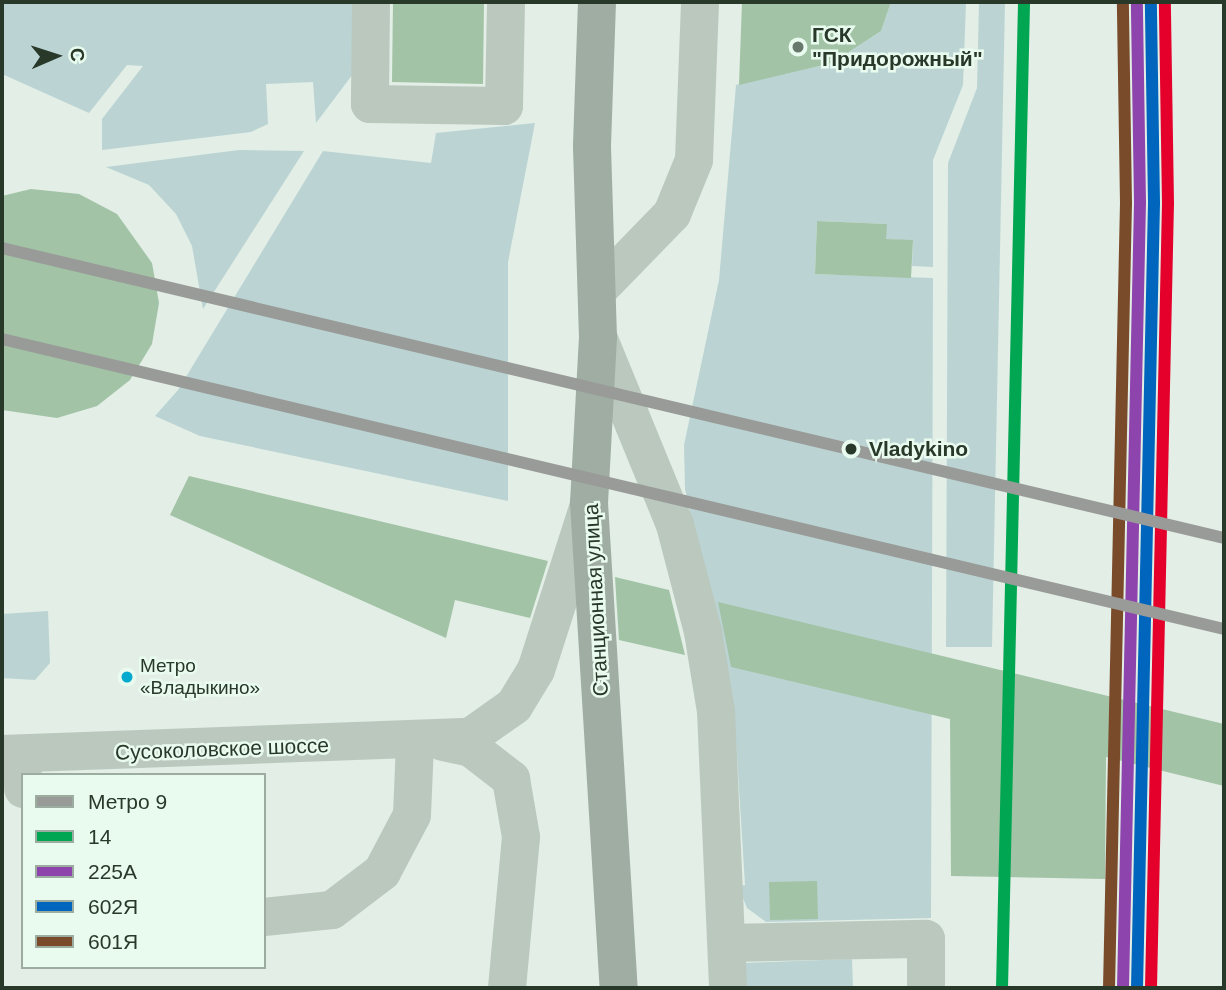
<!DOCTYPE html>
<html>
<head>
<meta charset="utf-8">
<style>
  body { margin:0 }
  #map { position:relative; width:1226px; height:990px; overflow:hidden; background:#e2eee6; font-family:Arial,sans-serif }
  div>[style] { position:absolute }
  .green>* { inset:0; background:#bbd4d3 }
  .building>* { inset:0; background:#a2c3a5 }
  .minor>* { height:38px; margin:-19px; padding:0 19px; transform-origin:19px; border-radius:19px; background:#bac8be }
  .major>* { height:38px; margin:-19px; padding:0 19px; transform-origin:19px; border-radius:19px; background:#9fada2 }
  .rail-1>* { height:12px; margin:-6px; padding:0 6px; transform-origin:6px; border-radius:6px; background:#00a651 }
  .rail-2>* { height:12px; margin:-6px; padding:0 6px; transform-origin:6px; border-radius:6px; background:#8e44ad }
  .rail-3>* { height:12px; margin:-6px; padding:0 6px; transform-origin:6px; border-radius:6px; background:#0065bd }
  .rail-4>* { height:12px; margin:-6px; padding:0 6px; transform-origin:6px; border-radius:6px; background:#7a4b2a }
  .rail-5>* { height:12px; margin:-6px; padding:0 6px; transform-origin:6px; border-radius:6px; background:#e4002b }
  .metro-1>* { height:12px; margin:-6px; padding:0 6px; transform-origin:6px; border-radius:6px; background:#999b98 }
  .dots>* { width:19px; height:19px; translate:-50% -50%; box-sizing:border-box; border:4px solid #e9fbef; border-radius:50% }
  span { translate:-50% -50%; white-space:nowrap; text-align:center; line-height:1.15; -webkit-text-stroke:5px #e9fbef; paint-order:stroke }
  .bus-label { font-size:19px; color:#28392a }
  .left { translate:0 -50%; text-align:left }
  .poi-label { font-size:21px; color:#28392a; font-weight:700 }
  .stop-label { font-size:21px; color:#28392a; font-weight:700 }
  .street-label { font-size:21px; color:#28392a }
  .frame { position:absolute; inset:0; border:4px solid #28392a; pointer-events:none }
  .legend { position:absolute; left:21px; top:773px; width:245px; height:196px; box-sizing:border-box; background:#e9fbef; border:2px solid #9cada0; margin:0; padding:9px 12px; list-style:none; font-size:21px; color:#28392a }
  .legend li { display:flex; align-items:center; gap:14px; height:35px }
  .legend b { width:35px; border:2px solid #9cada0 }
  .north { position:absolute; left:21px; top:21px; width:70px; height:70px; -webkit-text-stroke:5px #e9fbef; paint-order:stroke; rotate:87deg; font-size:19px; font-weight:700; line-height:28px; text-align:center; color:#28392a }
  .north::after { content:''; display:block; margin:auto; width:24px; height:32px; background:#28392a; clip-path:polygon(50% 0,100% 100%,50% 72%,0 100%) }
</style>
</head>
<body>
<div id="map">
  <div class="green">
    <div style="clip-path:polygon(2px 2px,383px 2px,356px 70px,316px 123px,313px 82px,266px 84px,268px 124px,251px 132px,102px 150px,102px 119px,143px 66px,127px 65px,89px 113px,2px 74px)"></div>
    <div style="clip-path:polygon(891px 2px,966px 2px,963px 85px,933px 160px,933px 267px,912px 266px,913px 241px,886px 239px,886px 224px,817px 221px,815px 274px,933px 278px,931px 918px,766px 922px,747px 908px,738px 886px,745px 885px,734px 709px,685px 489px,684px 445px,719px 280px,736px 85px,832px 63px,881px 31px)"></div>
    <div style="clip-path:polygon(979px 2px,1005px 2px,992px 647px,946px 647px,948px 163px,977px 88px)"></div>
    <div style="clip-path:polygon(535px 123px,508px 262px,508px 501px,200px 436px,155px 416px,178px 390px,323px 151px,431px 163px,436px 133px)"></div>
    <div style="clip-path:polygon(239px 150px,304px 151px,203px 309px,192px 246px,176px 214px,149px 185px,106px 167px)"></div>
    <div style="clip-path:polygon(48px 611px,50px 663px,35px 680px,2px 678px,2px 614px)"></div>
    <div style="clip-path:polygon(852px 959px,853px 988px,741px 988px,741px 963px)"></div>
  </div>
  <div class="building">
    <div style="clip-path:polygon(393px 2px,484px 2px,483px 84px,392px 82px)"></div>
    <div style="clip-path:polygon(742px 2px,891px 2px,881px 31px,832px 63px,739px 85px)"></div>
    <div style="clip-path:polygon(31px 189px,79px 194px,117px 214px,152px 263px,159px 303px,152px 344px,130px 380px,97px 406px,57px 418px,2px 410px,2px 196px)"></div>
    <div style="clip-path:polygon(817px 221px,887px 224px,886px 239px,913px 240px,911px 278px,815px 274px)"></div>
    <div style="clip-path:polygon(189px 476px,548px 561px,530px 618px,455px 600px,446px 638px,170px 515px)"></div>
    <div style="clip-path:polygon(615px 577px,669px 590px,685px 655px,619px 640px)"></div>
    <div style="clip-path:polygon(718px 602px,1224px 724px,1224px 786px,1106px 757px,1105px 879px,951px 876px,950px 719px,731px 667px)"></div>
    <div style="clip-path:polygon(817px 881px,818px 919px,770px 920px,769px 882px)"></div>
  </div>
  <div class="minor">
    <div style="left:371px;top:2px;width:102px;rotate:90.6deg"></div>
    <div style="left:370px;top:104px;width:134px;rotate:0.9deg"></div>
    <div style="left:504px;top:106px;width:104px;rotate:-88.9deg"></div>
    <div style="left:598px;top:290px;width:106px;rotate:-45.8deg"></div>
    <div style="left:672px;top:214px;width:58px;rotate:-67.8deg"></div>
    <div style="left:694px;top:160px;width:158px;rotate:-87.8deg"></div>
    <div style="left:598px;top:337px;width:203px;rotate:67.7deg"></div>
    <div style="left:675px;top:525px;width:111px;rotate:75.3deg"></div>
    <div style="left:703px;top:632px;width:80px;rotate:80.7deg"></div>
    <div style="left:716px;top:711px;width:277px;rotate:87.5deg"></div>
    <div style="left:443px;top:742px;width:29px;rotate:12deg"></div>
    <div style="left:471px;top:748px;width:51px;rotate:37.8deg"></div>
    <div style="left:511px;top:779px;width:59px;rotate:80.2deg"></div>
    <div style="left:521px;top:837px;width:152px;rotate:95.3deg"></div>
    <div style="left:2px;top:754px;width:468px;rotate:-2.1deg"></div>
    <div style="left:470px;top:737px;width:54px;rotate:-35.2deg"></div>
    <div style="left:514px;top:706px;width:42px;rotate:-58.6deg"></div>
    <div style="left:536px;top:670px;width:170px;rotate:-72.2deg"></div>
    <div style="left:22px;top:756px;width:33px;rotate:88deg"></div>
    <div style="left:264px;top:917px;width:68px;rotate:-5.9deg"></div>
    <div style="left:332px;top:910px;width:63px;rotate:-37.2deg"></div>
    <div style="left:382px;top:872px;width:64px;rotate:-62.2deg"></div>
    <div style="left:412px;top:815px;width:72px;rotate:-87.6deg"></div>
    <div style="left:727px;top:943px;width:199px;rotate:-1.2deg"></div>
    <div style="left:926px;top:939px;width:49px;rotate:90deg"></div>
  </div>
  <div class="major">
    <div style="left:597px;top:2px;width:145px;rotate:92deg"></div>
    <div style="left:592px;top:147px;width:190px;rotate:88.2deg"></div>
    <div style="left:598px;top:337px;width:166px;rotate:93.1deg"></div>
    <div style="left:589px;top:503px;width:486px;rotate:86.5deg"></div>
  </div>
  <div class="rail-1">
    <div style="left:1002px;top:988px;width:986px;rotate:-88.72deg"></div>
  </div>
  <div class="rail-2">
    <div style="left:1123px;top:988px;width:785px;rotate:-88.76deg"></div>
    <div style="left:1140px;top:203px;width:201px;rotate:-90.9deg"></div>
  </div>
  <div class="rail-3">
    <div style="left:1137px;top:988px;width:785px;rotate:-88.76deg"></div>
    <div style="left:1154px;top:203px;width:201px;rotate:-90.9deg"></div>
  </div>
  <div class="rail-4">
    <div style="left:1109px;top:988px;width:785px;rotate:-88.76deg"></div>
    <div style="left:1126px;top:203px;width:201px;rotate:-90.9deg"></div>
  </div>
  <div class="rail-5">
    <div style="left:1151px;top:988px;width:784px;rotate:-88.76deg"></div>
    <div style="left:1168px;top:204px;width:202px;rotate:-90.9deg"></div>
  </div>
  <div class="metro-1">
    <div style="left:2px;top:248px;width:1256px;rotate:13.35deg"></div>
    <div style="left:2px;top:339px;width:1256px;rotate:13.35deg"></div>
  </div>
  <div class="dots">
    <div style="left:798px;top:47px;background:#69786c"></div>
    <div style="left:851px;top:449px;background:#28392a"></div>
    <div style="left:127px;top:677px;background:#00a9ce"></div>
  </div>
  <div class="bus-label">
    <span class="left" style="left:140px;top:677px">Метро<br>«Владыкино»</span>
  </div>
  <div class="poi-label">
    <span class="left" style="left:812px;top:47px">ГСК<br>"Придорожный"</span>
  </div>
  <div class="stop-label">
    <span class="left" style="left:869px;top:449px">Vladykino</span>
  </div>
  <div class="street-label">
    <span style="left:596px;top:600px;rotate:-93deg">Станционная улица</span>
    <span style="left:222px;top:749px;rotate:-2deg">Сусоколовское шоссе</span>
  </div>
  <div class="frame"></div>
  <ul class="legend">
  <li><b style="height:9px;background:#999b98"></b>Метро 9</li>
  <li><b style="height:9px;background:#00a651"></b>14</li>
  <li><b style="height:9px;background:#8e44ad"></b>225А</li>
  <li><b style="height:9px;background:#0065bd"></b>602Я</li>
  <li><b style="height:9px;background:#7a4b2a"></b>601Я</li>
  </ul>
  <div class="north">С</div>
</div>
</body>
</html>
